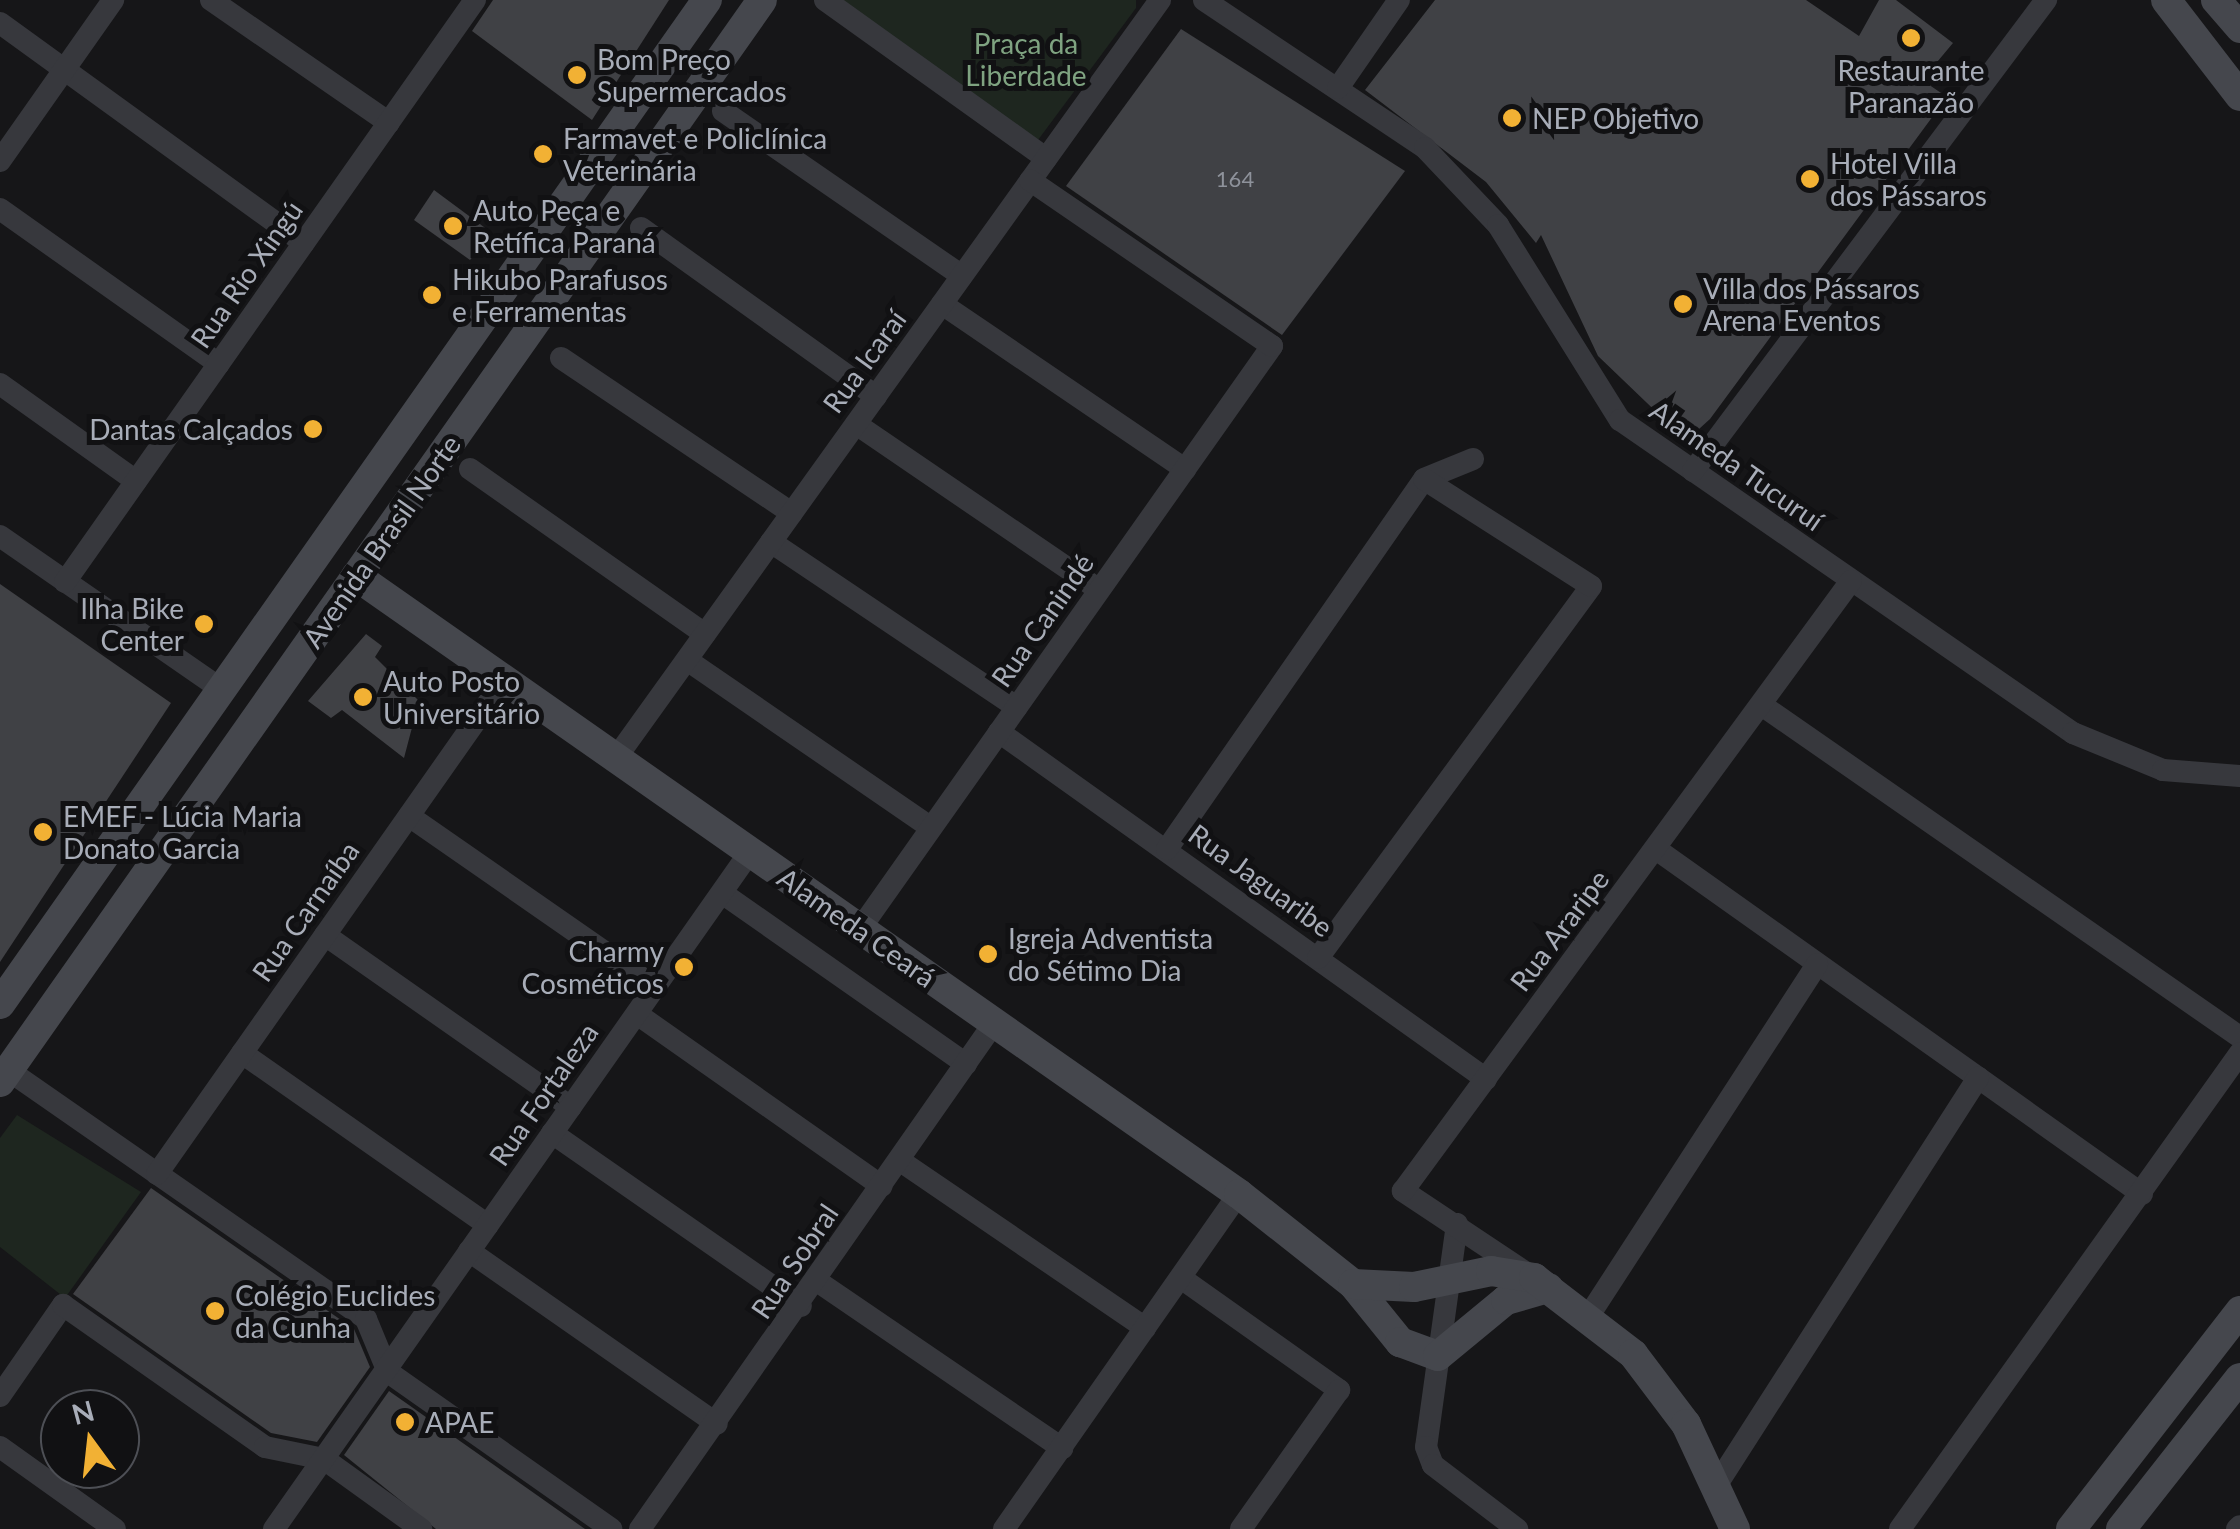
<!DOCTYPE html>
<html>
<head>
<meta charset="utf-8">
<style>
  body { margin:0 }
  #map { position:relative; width:2240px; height:1529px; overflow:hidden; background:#161618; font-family:Lato,sans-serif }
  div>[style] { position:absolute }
  .green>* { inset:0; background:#1e261f }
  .building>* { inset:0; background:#404145 }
  .street>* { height:22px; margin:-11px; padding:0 11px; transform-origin:11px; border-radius:11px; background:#37383d }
  .secondary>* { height:30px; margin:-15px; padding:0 15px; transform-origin:15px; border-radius:15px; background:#45474d }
  .dots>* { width:28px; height:28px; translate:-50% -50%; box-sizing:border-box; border:5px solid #111113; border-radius:50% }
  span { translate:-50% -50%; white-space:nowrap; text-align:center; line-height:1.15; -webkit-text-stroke:10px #111113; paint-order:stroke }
  .number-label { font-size:22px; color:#8e929b }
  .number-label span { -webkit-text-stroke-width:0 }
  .park-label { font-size:28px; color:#7fa381 }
  .poi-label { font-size:28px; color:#a8adb8 }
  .left { translate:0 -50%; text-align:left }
  .right { translate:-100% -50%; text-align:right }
  .street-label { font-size:28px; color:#a8adb8 }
  .north { position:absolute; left:40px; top:1389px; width:100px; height:100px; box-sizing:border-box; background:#111113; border:2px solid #4d4f55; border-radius:50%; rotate:345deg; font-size:28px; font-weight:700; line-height:40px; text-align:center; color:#a8adb8 }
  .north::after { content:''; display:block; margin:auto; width:35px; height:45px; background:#f2b134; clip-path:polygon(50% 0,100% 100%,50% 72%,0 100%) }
</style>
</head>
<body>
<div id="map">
  <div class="green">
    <div style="clip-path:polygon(838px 0,1136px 0,1136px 8px,1038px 140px)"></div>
    <div style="clip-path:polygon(17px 1115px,141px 1192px,65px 1298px,0 1247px,0 1138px)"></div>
  </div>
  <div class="building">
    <div style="clip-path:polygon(493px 0,669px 0,592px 120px,472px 31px)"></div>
    <div style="clip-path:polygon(1435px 0,1806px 0,1859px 36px,1879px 0,1896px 0,1953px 43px,1922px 80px,1947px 97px,1710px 419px,1699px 429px,1671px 426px,1598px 356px,1541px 235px,1536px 243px,1486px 182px,1365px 90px)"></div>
    <div style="clip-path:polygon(1181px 29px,1405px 171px,1282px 335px,1066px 186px)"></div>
    <div style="clip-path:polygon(434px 190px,492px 233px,470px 260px,414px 220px)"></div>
    <div style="clip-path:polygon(0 584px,171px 703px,0 962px)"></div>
    <div style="clip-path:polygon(366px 634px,382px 646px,375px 657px,419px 701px,404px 758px,342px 710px,331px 718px,308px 701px)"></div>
    <div style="clip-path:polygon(151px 1188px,354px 1329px,370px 1367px,317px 1442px,271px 1433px,73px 1294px)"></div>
    <div style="clip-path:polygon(389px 1391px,585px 1529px,436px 1529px,344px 1455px)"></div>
  </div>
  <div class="street">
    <div style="left:211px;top:0;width:216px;rotate:34.6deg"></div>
    <div style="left:825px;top:0;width:272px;rotate:35.6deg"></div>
    <div style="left:1204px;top:0;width:266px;rotate:33.8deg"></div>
    <div style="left:1425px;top:148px;width:106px;rotate:46.5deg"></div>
    <div style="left:1498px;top:225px;width:230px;rotate:58deg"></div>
    <div style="left:1620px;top:420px;width:551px;rotate:34.64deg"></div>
    <div style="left:2073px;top:733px;width:97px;rotate:22.3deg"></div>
    <div style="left:2163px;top:770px;width:77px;rotate:4.5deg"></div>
    <div style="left:0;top:23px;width:375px;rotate:35.9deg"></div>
    <div style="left:1338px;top:88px;width:107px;rotate:-55.3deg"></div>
    <div style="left:723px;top:111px;width:290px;rotate:34.6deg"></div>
    <div style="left:0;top:161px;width:197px;rotate:-54.9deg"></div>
    <div style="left:0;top:209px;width:268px;rotate:35.3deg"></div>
    <div style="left:641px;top:228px;width:289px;rotate:35.6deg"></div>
    <div style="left:942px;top:304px;width:294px;rotate:34.2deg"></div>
    <div style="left:561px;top:358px;width:278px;rotate:33.9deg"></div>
    <div style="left:0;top:384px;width:167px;rotate:35.5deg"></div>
    <div style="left:856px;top:424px;width:294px;rotate:34.3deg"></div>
    <div style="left:470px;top:469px;width:287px;rotate:35.1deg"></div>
    <div style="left:1693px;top:471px;width:589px;rotate:-53.15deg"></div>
    <div style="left:0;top:536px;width:269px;rotate:34.7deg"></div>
    <div style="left:771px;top:542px;width:296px;rotate:33.9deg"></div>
    <div style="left:65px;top:582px;width:712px;rotate:-54.84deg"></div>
    <div style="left:687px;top:660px;width:296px;rotate:34.5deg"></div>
    <div style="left:1763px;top:706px;width:581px;rotate:34.76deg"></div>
    <div style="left:999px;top:732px;width:598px;rotate:35.47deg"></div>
    <div style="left:616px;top:758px;width:933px;rotate:-54.33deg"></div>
    <div style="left:409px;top:816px;width:300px;rotate:34.8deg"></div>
    <div style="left:1167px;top:849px;width:450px;rotate:-55.2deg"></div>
    <div style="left:1424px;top:479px;width:53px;rotate:-22.2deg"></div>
    <div style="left:1656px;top:849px;width:596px;rotate:35.37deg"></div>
    <div style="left:722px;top:893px;width:298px;rotate:35deg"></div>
    <div style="left:860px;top:929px;width:714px;rotate:-54.75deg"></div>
    <div style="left:1272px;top:346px;width:293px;rotate:-145.6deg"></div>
    <div style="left:325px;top:935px;width:300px;rotate:35deg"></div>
    <div style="left:1318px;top:958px;width:461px;rotate:-53.7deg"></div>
    <div style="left:1591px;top:586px;width:198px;rotate:-147.4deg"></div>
    <div style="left:637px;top:1014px;width:299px;rotate:35.1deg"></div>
    <div style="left:242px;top:1053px;width:300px;rotate:35deg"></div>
    <div style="left:8px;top:1070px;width:436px;rotate:34.8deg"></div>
    <div style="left:366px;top:1319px;width:57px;rotate:67.5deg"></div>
    <div style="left:388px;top:1372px;width:273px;rotate:35.1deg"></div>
    <div style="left:552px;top:1133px;width:303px;rotate:34.8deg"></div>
    <div style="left:899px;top:1160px;width:298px;rotate:34.3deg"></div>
    <div style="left:157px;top:1174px;width:601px;rotate:-54.88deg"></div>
    <div style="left:1457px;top:1224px;width:225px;rotate:97.9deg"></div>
    <div style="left:1426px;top:1447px;width:19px;rotate:69deg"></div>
    <div style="left:1433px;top:1465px;width:106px;rotate:37.3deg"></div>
    <div style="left:469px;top:1251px;width:302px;rotate:34.9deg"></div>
    <div style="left:1531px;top:1276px;width:154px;rotate:-146.4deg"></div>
    <div style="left:1403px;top:1191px;width:757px;rotate:-53.71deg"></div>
    <div style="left:1181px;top:1278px;width:194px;rotate:35.3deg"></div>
    <div style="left:1339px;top:1390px;width:170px;rotate:125.2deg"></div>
    <div style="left:817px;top:1281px;width:297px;rotate:34.3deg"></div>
    <div style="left:1590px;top:1314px;width:417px;rotate:-57deg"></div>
    <div style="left:0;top:1396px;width:111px;rotate:-55.3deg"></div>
    <div style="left:63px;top:1305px;width:247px;rotate:35.1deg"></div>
    <div style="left:265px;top:1447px;width:60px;rotate:11.5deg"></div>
    <div style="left:324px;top:1459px;width:120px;rotate:35.8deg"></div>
    <div style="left:0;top:1447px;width:141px;rotate:35.5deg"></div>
    <div style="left:1714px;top:1489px;width:489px;rotate:-57.3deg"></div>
    <div style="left:274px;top:1529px;width:828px;rotate:-54.89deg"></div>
    <div style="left:640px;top:1529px;width:618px;rotate:-55.02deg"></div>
    <div style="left:1004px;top:1529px;width:409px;rotate:-55deg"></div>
    <div style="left:1900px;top:1529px;width:585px;rotate:-54.46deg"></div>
    <div style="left:2237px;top:1529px;width:4px;rotate:-45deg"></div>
  </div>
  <div class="secondary">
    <div style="left:2166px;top:0;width:121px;rotate:52.4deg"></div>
    <div style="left:2216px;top:0;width:37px;rotate:49deg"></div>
    <div style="left:356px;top:576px;width:1078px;rotate:34.99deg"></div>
    <div style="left:1239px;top:1194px;width:145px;rotate:38.3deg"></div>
    <div style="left:1353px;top:1284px;width:75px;rotate:51deg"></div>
    <div style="left:1400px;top:1342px;width:40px;rotate:20.2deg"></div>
    <div style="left:1438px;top:1356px;width:88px;rotate:-39.5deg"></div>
    <div style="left:1506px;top:1300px;width:44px;rotate:-15.9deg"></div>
    <div style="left:0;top:1004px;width:1228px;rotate:-54.85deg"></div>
    <div style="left:0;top:1082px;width:1323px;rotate:-54.84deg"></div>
    <div style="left:1353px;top:1284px;width:61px;rotate:2.8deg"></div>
    <div style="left:1414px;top:1287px;width:79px;rotate:-11.7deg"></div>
    <div style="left:1491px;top:1271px;width:44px;rotate:9.2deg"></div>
    <div style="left:1534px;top:1278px;width:125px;rotate:37.5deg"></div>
    <div style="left:1633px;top:1354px;width:88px;rotate:52.9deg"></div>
    <div style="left:1686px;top:1424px;width:116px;rotate:65deg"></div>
    <div style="left:2071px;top:1529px;width:276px;rotate:-52.2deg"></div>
    <div style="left:2121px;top:1529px;width:192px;rotate:-51.8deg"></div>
  </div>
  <div class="dots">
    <div style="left:1911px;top:38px;background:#f2b134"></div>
    <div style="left:577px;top:75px;background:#f2b134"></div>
    <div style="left:1512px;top:118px;background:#f2b134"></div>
    <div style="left:543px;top:154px;background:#f2b134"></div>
    <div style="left:1810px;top:179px;background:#f2b134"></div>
    <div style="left:453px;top:226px;background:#f2b134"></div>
    <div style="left:432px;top:295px;background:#f2b134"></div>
    <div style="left:1683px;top:304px;background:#f2b134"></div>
    <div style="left:313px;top:429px;background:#f2b134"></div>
    <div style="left:204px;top:624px;background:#f2b134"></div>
    <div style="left:363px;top:697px;background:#f2b134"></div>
    <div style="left:43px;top:832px;background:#f2b134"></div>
    <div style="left:988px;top:954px;background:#f2b134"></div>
    <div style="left:684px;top:967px;background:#f2b134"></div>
    <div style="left:215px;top:1311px;background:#f2b134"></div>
    <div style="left:405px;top:1422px;background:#f2b134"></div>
  </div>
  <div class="number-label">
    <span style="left:1235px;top:179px">164</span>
  </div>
  <div class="park-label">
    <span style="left:1026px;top:59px">Praça da<br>Liberdade</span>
  </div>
  <div class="poi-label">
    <span class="left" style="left:597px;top:75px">Bom Preço<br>Supermercados</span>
    <span style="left:1911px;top:86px">Restaurante<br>Paranazão</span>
    <span class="left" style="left:1532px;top:118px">NEP Objetivo</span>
    <span class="left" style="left:563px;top:154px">Farmavet e Policlínica<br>Veterinária</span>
    <span class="left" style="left:1830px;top:179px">Hotel Villa<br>dos Pássaros</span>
    <span class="left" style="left:473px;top:226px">Auto Peça e<br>Retífica Paraná</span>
    <span class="left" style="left:452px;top:295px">Hikubo Parafusos<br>e Ferramentas</span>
    <span class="left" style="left:1703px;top:304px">Villa dos Pássaros<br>Arena Eventos</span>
    <span class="right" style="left:293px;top:429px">Dantas Calçados</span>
    <span class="right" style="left:184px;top:624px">Ilha Bike<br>Center</span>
    <span class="left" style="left:383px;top:697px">Auto Posto<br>Universitário</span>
    <span class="left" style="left:63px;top:832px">EMEF - Lúcia Maria<br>Donato Garcia</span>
    <span class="left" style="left:1008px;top:954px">Igreja Adventista<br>do Sétimo Dia</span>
    <span class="right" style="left:664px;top:967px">Charmy<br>Cosméticos</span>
    <span class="left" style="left:235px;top:1311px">Colégio Euclides<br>da Cunha</span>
    <span class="left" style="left:425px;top:1422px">APAE</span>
  </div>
  <div class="street-label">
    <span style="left:246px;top:274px;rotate:-55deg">Rua Rio Xingú</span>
    <span style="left:864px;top:361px;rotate:-54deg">Rua Icaraí</span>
    <span style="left:1737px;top:465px;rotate:35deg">Alameda Tucuruí</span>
    <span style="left:381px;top:541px;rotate:-55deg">Avenida Brasil Norte</span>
    <span style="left:1042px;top:620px;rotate:-55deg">Rua Canindé</span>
    <span style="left:1261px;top:880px;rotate:36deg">Rua Jaguaribe</span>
    <span style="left:305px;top:911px;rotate:-55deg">Rua Carnaíba</span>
    <span style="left:857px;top:927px;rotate:35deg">Alameda Ceará</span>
    <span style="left:1559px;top:930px;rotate:-53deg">Rua Araripe</span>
    <span style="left:543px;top:1094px;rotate:-55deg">Rua Fortaleza</span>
    <span style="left:794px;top:1261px;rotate:-56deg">Rua Sobral</span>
  </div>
  <div class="north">N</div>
</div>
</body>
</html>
